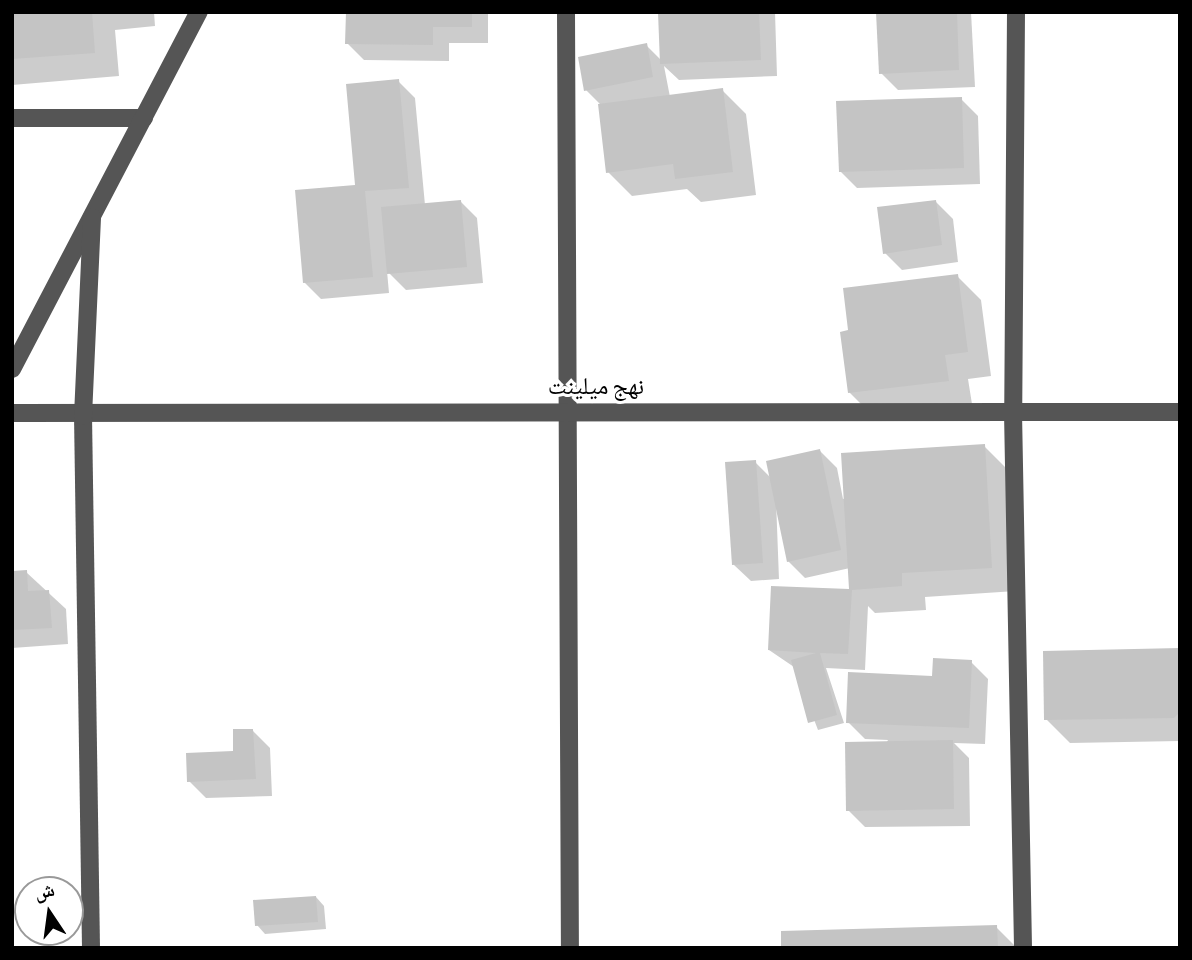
<!DOCTYPE html>
<html>
<head>
<meta charset="utf-8">
<style>
  body { margin:0 }
  #map { position:relative; width:1192px; height:960px; overflow:hidden; background:#fff; font-family:"Alegreya Sans","Noto Naskh Arabic",sans-serif }
  div>[style] { position:absolute }
  .shadow>* { inset:0; background:#0003 }
  .building>* { inset:0; background:#c4c4c4 }
  .minor>* { height:18px; margin:-9px; padding:0 9px; transform-origin:9px; border-radius:9px; background:#555 }
  span { translate:-50% -50%; white-space:nowrap; text-align:center; line-height:1.15; -webkit-text-stroke:6px #fff; paint-order:stroke }
  .street-label { font-size:24px; color:#000 }
  .frame { position:absolute; inset:0; border:14px solid #000; pointer-events:none }
  .north { position:absolute; left:14px; top:876px; width:70px; height:70px; box-sizing:border-box; background:#fff; border:2px solid #999; border-radius:50%; rotate:347deg; font-size:19px; font-weight:700; line-height:28px; text-align:center; color:#000 }
  .north::after { content:''; display:block; margin:auto; width:24px; height:32px; background:#000; clip-path:polygon(50% 0,100% 100%,50% 72%,0 100%) }
</style>
</head>
<body>
<div id="map">
  <div class="shadow">
    <div style="clip-path:polygon(12px 12px,154px 12px,155px 26px,115px 30px,119px 76px,12px 85px)"></div>
    <div style="clip-path:polygon(348px 12px,488px 12px,488px 43px,449px 43px,449px 61px,364px 60px,347px 43px)"></div>
    <div style="clip-path:polygon(660px 12px,775px 12px,777px 76px,679px 80px,664px 66px,670px 97px,722px 90px,746px 114px,756px 195px,701px 202px,687px 189px,632px 196px,608px 172px,600px 104px,586px 90px,646px 45px,661px 60px)"></div>
    <div style="clip-path:polygon(878px 12px,971px 12px,975px 87px,898px 90px,881px 73px)"></div>
    <div style="clip-path:polygon(398px 81px,415px 98px,425px 205px,460px 201px,477px 218px,483px 283px,406px 290px,387px 271px,389px 293px,321px 299px,304px 282px,356px 186px)"></div>
    <div style="clip-path:polygon(961px 99px,978px 116px,980px 184px,857px 188px,840px 171px)"></div>
    <div style="clip-path:polygon(936px 202px,953px 219px,958px 262px,902px 270px,885px 253px)"></div>
    <div style="clip-path:polygon(957px 276px,981px 300px,991px 376px,968px 379px,972px 404px,873px 416px,849px 392px)"></div>
    <div style="clip-path:polygon(984px 446px,1008px 470px,1016px 591px,925px 597px,926px 610px,875px 613px,868px 606px,865px 670px,826px 668px,844px 723px,818px 730px,794px 667px,769px 650px,851px 592px,850px 568px,805px 578px,788px 561px,776px 500px,779px 579px,751px 581px,734px 565px,755px 462px,771px 478px,820px 451px,837px 468px,843px 499px)"></div>
    <div style="clip-path:polygon(26px 572px,66px 609px,68px 644px,12px 648px,12px 573px)"></div>
    <div style="clip-path:polygon(1180px 650px,1180px 741px,1070px 743px,1046px 719px)"></div>
    <div style="clip-path:polygon(971px 662px,988px 679px,985px 744px,954px 743px,969px 758px,970px 826px,865px 827px,848px 810px,888px 740px,865px 739px,848px 722px)"></div>
    <div style="clip-path:polygon(253px 731px,270px 748px,272px 796px,206px 798px,189px 781px,235px 753px)"></div>
    <div style="clip-path:polygon(316px 897px,324px 906px,326px 929px,265px 934px,257px 925px)"></div>
    <div style="clip-path:polygon(996px 927px,1017px 948px,783px 948px)"></div>
  </div>
  <div class="building">
    <div style="clip-path:polygon(12px 12px,92px 12px,95px 53px,12px 59px)"></div>
    <div style="clip-path:polygon(346px 12px,472px 12px,472px 27px,433px 27px,433px 45px,345px 44px)"></div>
    <div style="clip-path:polygon(658px 12px,759px 12px,761px 60px,660px 64px)"></div>
    <div style="clip-path:polygon(876px 12px,957px 12px,959px 70px,879px 74px)"></div>
    <div style="clip-path:polygon(647px 43px,653px 77px,584px 91px,578px 57px)"></div>
    <div style="clip-path:polygon(399px 79px,409px 188px,365px 191px,373px 277px,303px 283px,295px 190px,355px 185px,346px 84px)"></div>
    <div style="clip-path:polygon(723px 88px,733px 172px,675px 179px,673px 164px,606px 173px,598px 104px)"></div>
    <div style="clip-path:polygon(962px 97px,964px 168px,839px 172px,836px 101px)"></div>
    <div style="clip-path:polygon(461px 200px,467px 267px,387px 274px,381px 207px)"></div>
    <div style="clip-path:polygon(936px 200px,942px 245px,883px 254px,877px 207px)"></div>
    <div style="clip-path:polygon(958px 274px,968px 352px,945px 355px,949px 381px,848px 393px,840px 332px,848px 330px,843px 288px)"></div>
    <div style="clip-path:polygon(985px 444px,992px 568px,902px 573px,902px 586px,852px 590px,848px 654px,820px 653px,837px 715px,808px 723px,791px 660px,816px 653px,768px 650px,771px 586px,849px 589px,841px 453px)"></div>
    <div style="clip-path:polygon(820px 449px,841px 550px,787px 562px,766px 461px)"></div>
    <div style="clip-path:polygon(756px 460px,763px 563px,732px 565px,725px 462px)"></div>
    <div style="clip-path:polygon(27px 570px,28px 591px,49px 590px,52px 628px,12px 630px,12px 571px)"></div>
    <div style="clip-path:polygon(1180px 648px,1180px 712px,1174px 718px,1044px 720px,1043px 651px)"></div>
    <div style="clip-path:polygon(933px 658px,972px 660px,969px 728px,846px 723px,848px 672px,932px 676px)"></div>
    <div style="clip-path:polygon(233px 729px,253px 729px,256px 779px,187px 782px,186px 753px,233px 751px)"></div>
    <div style="clip-path:polygon(953px 740px,954px 809px,846px 811px,845px 742px)"></div>
    <div style="clip-path:polygon(316px 896px,318px 922px,255px 926px,253px 900px)"></div>
    <div style="clip-path:polygon(997px 925px,998px 948px,781px 948px,781px 931px)"></div>
  </div>
  <div class="minor">
    <div style="left:566px;top:12px;width:936px;rotate:89.76deg"></div>
    <div style="left:1016px;top:12px;width:400px;rotate:90.4deg"></div>
    <div style="left:1013px;top:412px;width:536px;rotate:88.93deg"></div>
    <div style="left:12px;top:118px;width:132px"></div>
    <div style="left:12px;top:369px;width:403px;rotate:-62.4deg"></div>
    <div style="left:12px;top:413px;width:1168px;rotate:-0.05deg"></div>
    <div style="left:91px;top:948px;width:532px;rotate:-90.86deg"></div>
    <div style="left:83px;top:416px;width:199px;rotate:-87.4deg"></div>
  </div>
  <div class="street-label">
    <span style="left:596px;top:388px">نهج ميلينت</span>
  </div>
  <div class="frame"></div>
  <div class="north">ش</div>
</div>
</body>
</html>
